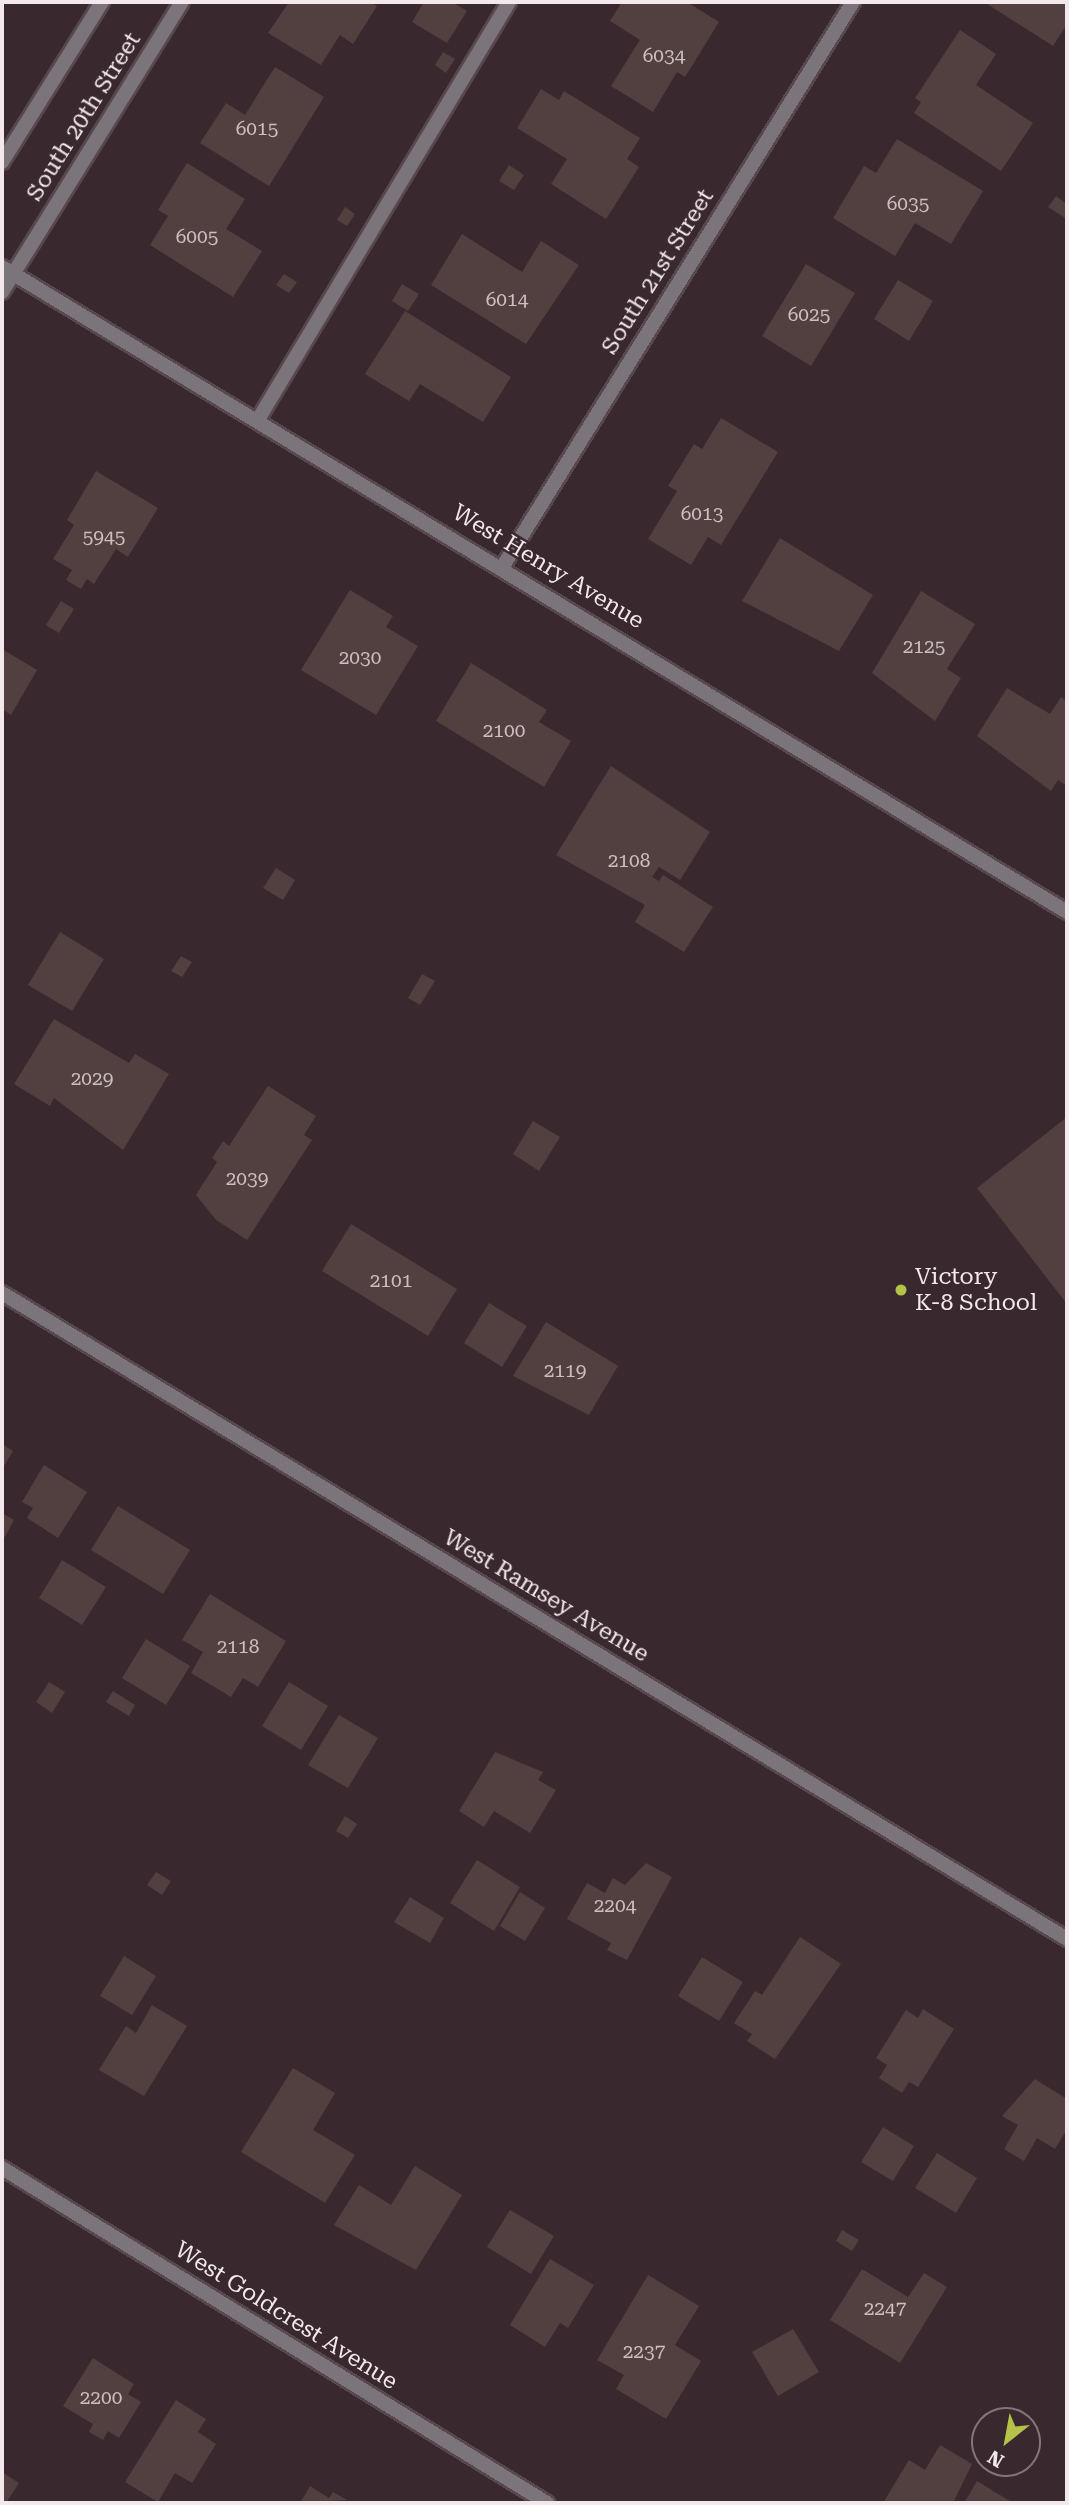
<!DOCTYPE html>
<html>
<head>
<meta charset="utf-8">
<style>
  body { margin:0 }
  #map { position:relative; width:1069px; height:2505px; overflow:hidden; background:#39292f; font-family:"Roboto Serif",serif }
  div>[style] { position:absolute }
  .building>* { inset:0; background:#523f3f }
  .roads { filter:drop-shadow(2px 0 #57484d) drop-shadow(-2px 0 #57484d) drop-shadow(0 2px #57484d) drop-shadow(0 -2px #57484d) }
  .service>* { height:14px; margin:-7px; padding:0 7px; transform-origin:7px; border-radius:7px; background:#7b747a }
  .minor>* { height:14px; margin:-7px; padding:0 7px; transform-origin:7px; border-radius:7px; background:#7b747a }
  .tertiary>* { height:14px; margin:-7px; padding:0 7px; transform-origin:7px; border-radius:7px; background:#7b747a }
  .dots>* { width:19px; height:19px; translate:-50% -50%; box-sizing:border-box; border:4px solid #39292f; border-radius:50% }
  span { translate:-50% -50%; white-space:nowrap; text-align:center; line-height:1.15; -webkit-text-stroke:5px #39292f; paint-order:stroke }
  .number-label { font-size:19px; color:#cbbec1 }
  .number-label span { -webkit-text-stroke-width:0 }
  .street-label { font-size:23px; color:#f3e8ec }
  .poi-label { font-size:23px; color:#f3e8ec }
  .left { translate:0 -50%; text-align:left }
  .frame { position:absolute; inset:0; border:4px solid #f3e8ec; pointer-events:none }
  .north { position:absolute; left:971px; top:2407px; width:70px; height:70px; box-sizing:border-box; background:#39292f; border:2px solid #83757b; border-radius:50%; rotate:211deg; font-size:19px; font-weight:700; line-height:28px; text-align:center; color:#f3e8ec }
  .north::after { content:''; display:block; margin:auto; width:24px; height:32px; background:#b4c24a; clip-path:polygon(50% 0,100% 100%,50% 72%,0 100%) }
</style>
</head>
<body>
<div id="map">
  <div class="building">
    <div style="clip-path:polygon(289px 2px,370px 2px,377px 6px,353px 44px,340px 35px,321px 65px,268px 33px)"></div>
    <div style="clip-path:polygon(424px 2px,452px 2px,467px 11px,447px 43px,412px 22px)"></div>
    <div style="clip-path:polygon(622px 2px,687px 2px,719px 22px,685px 77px,677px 72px,653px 112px,611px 86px,640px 40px,610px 21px)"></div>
    <div style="clip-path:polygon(984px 2px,1067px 2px,1067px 24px,1053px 46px)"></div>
    <div style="clip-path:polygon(960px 30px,996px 54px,976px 85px,1033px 123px,1001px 171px,914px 113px,921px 102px,915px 98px)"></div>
    <div style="clip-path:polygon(443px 52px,455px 59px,446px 73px,435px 65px)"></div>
    <div style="clip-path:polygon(275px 67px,324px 97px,269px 186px,200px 143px,226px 103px,245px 115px)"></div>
    <div style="clip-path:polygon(541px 89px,559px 100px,564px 91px,640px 138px,627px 159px,639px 167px,606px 219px,551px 184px,567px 159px,517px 128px)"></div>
    <div style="clip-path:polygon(897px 139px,983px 191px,951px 244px,915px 223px,895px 256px,833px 218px,864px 166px,876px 173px)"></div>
    <div style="clip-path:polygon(187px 163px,245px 199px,226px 229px,262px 251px,233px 297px,150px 245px,168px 216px,158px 210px)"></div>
    <div style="clip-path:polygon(509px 165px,524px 175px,514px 190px,499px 181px)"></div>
    <div style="clip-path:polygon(1056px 196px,1067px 204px,1065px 218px,1048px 207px)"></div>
    <div style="clip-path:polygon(345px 207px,355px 214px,347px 226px,337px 220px)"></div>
    <div style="clip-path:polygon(462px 234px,522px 272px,541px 241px,579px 265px,526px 344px,431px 285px)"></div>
    <div style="clip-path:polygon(806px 264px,855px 293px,811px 366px,762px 336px)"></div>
    <div style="clip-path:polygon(284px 274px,297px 282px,289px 293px,276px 285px)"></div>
    <div style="clip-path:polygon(898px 280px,933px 301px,909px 341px,874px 319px)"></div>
    <div style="clip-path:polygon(402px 284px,419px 294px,408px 311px,392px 301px)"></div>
    <div style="clip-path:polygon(405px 311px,511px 377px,483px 422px,420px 384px,409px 401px,365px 374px)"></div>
    <div style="clip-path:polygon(721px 418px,778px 452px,721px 545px,708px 537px,691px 565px,648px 539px,677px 491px,668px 486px,694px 444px,702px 449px)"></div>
    <div style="clip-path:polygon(96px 471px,158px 508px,128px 557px,116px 549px,94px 584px,87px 579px,81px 589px,66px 580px,72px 570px,53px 559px,74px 525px,67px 520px)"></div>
    <div style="clip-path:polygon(780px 538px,873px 595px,839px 651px,742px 601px)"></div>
    <div style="clip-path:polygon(350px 590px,393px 616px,386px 627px,418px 646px,376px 715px,301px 670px)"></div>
    <div style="clip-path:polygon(921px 591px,975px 624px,947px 669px,961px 678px,935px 721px,872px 673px)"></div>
    <div style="clip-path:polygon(61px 601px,74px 609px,59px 633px,46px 625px)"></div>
    <div style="clip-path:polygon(2px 649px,37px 670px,11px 715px,2px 709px)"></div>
    <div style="clip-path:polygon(471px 663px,547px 710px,539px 722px,571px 741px,544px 787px,436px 721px)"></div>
    <div style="clip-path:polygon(1007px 688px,1050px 714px,1061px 697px,1067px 701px,1067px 786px,1058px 780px,1051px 791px,977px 736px)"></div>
    <div style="clip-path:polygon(611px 766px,710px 832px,680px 880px,659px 867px,652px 877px,659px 881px,663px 875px,713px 907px,684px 952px,635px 922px,645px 905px,556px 855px)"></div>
    <div style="clip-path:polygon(276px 868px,295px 880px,283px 900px,263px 888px)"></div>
    <div style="clip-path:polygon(60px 932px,104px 959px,72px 1011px,28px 985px)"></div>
    <div style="clip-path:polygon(181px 956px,192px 962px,182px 977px,171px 971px)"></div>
    <div style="clip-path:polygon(422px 974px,435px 981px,420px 1005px,408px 998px)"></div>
    <div style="clip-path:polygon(54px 1019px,129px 1063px,135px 1054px,169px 1074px,123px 1150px,54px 1098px,50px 1106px,14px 1084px)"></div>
    <div style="clip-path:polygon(268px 1086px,316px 1116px,304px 1135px,312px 1140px,247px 1240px,216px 1220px,196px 1195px,217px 1162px,212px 1158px,223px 1141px,229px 1146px)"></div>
    <div style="clip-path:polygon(1067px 1117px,1067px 1304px,977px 1188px)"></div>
    <div style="clip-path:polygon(533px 1121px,560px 1137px,539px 1171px,513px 1154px)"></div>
    <div style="clip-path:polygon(351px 1224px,457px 1289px,428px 1336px,322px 1271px)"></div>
    <div style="clip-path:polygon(489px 1303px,527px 1326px,502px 1367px,464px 1343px)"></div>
    <div style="clip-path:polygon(546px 1322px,618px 1366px,589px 1415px,513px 1376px)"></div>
    <div style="clip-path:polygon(2px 1444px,13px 1451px,2px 1469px)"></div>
    <div style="clip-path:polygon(44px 1465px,87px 1492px,58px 1538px,27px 1518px,33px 1508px,22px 1502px)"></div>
    <div style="clip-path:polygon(118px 1506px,190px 1550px,163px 1594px,91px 1550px)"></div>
    <div style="clip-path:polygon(2px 1513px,14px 1520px,2px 1542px)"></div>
    <div style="clip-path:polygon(62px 1560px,106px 1587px,82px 1625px,39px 1598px)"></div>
    <div style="clip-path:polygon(210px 1594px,286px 1641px,258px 1687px,243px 1678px,231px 1697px,191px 1673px,203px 1652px,182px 1640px)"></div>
    <div style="clip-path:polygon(146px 1639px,190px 1666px,166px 1705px,122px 1678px)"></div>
    <div style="clip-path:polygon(49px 1682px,65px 1692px,52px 1713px,36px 1702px)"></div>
    <div style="clip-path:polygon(289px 1682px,328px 1706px,301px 1750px,262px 1726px)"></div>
    <div style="clip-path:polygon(113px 1691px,135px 1705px,129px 1716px,106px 1702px)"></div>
    <div style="clip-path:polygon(339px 1715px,378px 1738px,348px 1788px,308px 1765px)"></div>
    <div style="clip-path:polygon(495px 1752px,543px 1772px,538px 1780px,556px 1790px,530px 1833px,494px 1811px,484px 1827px,459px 1811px)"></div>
    <div style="clip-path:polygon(345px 1816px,357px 1824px,348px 1838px,336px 1831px)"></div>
    <div style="clip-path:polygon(477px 1860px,520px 1887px,494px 1931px,450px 1903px)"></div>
    <div style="clip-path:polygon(646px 1863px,672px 1877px,627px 1960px,607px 1950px,611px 1943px,567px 1919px,587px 1883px,605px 1893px,613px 1878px,625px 1885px)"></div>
    <div style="clip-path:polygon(156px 1872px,171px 1881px,162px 1895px,147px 1885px)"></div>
    <div style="clip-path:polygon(520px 1892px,545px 1908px,525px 1941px,500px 1926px)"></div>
    <div style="clip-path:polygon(410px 1897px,444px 1918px,430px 1943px,394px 1922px)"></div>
    <div style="clip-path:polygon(800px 1937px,841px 1964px,775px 2059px,747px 2041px,752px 2034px,734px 2023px,755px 1991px,762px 1995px)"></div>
    <div style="clip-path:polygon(124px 1956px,156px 1976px,132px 2015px,100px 1996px)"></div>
    <div style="clip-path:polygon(702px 1957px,743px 1982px,719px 2021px,678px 1996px)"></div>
    <div style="clip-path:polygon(152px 2005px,187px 2026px,144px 2096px,99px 2070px,126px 2026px,136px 2033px)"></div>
    <div style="clip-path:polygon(923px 2009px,954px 2029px,918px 2087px,909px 2082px,902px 2093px,879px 2078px,887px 2065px,876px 2058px,906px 2010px,918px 2018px)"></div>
    <div style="clip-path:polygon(293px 2068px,335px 2093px,313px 2130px,355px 2155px,325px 2203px,241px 2152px)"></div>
    <div style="clip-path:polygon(1035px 2079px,1067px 2099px,1067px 2129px,1055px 2149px,1037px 2138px,1024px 2161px,1004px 2149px,1018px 2125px,1002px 2116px)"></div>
    <div style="clip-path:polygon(883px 2127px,914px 2146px,893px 2181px,861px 2162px)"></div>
    <div style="clip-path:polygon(937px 2153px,977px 2178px,956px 2213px,915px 2188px)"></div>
    <div style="clip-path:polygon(415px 2166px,462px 2195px,416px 2270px,334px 2225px,359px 2185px,391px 2205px)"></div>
    <div style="clip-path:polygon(510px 2210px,554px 2236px,531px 2274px,487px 2247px)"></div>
    <div style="clip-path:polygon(842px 2230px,859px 2240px,852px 2251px,836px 2241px)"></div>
    <div style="clip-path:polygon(550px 2259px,594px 2285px,568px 2328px,560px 2323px,545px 2347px,510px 2325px)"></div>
    <div style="clip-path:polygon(862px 2269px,908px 2297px,924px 2273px,947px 2287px,900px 2363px,830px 2320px)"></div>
    <div style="clip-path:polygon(648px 2275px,699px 2306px,675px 2345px,701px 2361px,666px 2419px,616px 2389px,624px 2375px,597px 2360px)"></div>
    <div style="clip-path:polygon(793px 2329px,819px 2372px,778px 2396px,752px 2352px)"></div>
    <div style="clip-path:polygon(93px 2358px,134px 2384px,128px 2394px,141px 2402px,119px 2438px,108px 2431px,103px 2440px,89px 2432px,93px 2424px,63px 2406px)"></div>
    <div style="clip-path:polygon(176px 2400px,206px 2419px,198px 2432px,216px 2444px,192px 2483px,175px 2473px,158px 2502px,125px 2482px)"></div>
    <div style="clip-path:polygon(940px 2445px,972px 2464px,953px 2503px,883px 2503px,909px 2460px,925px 2470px)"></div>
    <div style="clip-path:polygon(2px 2472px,19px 2483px,6px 2503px,2px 2503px)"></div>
    <div style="clip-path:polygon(977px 2481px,1013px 2503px,964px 2503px)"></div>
    <div style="clip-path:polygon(310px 2486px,329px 2498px,333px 2492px,347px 2500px,300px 2503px)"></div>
  </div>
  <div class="roads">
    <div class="service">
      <div style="left:259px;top:418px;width:485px;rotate:-59deg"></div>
    </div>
    <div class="minor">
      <div style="left:2px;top:267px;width:1245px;rotate:31.2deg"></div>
      <div style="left:503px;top:566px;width:664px;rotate:-58.18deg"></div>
      <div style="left:2px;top:2168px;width:640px;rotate:31.58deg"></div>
    </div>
    <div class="tertiary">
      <div style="left:2px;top:162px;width:189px;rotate:-58deg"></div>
      <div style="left:2px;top:292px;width:341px;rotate:-58.2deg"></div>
      <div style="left:2px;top:1293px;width:1246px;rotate:31.24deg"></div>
    </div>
  </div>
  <div class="dots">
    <div style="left:901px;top:1290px;background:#b4c24a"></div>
  </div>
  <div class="number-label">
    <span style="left:664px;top:56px">6034</span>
    <span style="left:257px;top:129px">6015</span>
    <span style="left:908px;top:204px">6035</span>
    <span style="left:197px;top:237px">6005</span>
    <span style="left:507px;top:300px">6014</span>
    <span style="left:809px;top:315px">6025</span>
    <span style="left:702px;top:514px">6013</span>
    <span style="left:104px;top:537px">5945</span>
    <span style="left:924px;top:647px">2125</span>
    <span style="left:360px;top:658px">2030</span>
    <span style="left:504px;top:731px">2100</span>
    <span style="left:629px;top:861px">2108</span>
    <span style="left:92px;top:1079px">2029</span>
    <span style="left:247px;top:1179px">2039</span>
    <span style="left:391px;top:1281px">2101</span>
    <span style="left:565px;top:1371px">2119</span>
    <span style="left:238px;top:1647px">2118</span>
    <span style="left:615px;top:1906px">2204</span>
    <span style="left:885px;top:2309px">2247</span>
    <span style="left:644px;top:2352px">2237</span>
    <span style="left:101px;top:2398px">2200</span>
  </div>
  <div class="street-label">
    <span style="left:84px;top:117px;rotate:-58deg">South 20th Street</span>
    <span style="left:658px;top:272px;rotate:-58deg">South 21st Street</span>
    <span style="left:548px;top:567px;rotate:31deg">West Henry Avenue</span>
    <span style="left:546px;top:1596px;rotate:31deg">West Ramsey Avenue</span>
    <span style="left:286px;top:2316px;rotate:32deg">West Goldcrest Avenue</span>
  </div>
  <div class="poi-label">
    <span class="left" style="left:915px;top:1290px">Victory<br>K-8 School</span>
  </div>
  <div class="frame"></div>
  <div class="north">N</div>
</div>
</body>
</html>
